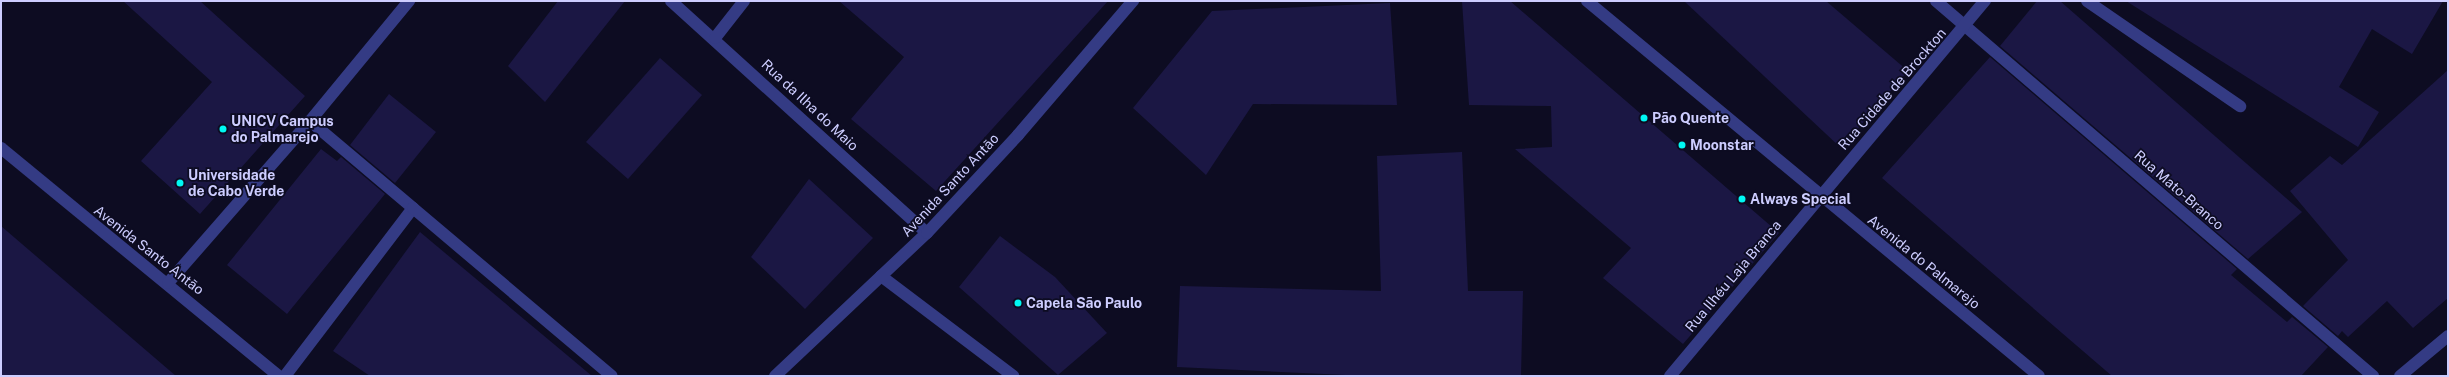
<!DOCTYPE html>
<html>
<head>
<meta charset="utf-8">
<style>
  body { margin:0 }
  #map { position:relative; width:2449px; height:377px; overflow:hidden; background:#0d0c22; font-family:"Public Sans",sans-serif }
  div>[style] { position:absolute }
  .building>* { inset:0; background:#1b1744 }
  .minor>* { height:12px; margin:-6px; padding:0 6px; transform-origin:6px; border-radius:6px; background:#343b84 }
  .dots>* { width:11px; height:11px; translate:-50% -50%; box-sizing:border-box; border:2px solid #0d0c22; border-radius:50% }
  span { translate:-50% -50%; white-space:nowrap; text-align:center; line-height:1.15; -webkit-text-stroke:3.5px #0d0c22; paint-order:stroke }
  .street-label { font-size:14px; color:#cdcdff }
  .poi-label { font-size:14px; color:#cdcdff; font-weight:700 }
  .left { translate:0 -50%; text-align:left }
  .frame { position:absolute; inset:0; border:2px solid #cdcdff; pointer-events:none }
</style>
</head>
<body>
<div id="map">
  <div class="building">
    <div style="clip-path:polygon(123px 1px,200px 1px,305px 96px,200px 214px,141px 161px,212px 82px)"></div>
    <div style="clip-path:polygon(558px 1px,625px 1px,545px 102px,508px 66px)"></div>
    <div style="clip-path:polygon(839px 1px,1108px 1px,936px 191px,851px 119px,904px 57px)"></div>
    <div style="clip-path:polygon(1462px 1px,1510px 1px,1779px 233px,1683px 344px,1603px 278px,1631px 248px,1515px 149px,1552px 147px,1551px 106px,1469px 105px)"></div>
    <div style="clip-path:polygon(1684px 1px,1826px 1px,1908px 71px,1841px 148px)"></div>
    <div style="clip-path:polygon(2037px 1px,2060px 1px,2302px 212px,2248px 259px,2000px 46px)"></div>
    <div style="clip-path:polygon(2126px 1px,2443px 1px,2412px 54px,2372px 29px,2339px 87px,2379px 112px,2358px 147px)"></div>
    <div style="clip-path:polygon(1390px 3px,1397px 105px,1253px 104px,1206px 175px,1133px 108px,1212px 11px)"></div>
    <div style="clip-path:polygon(1990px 57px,2237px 269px,2231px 275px,2287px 322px,2292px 317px,2328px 347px,2301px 376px,2112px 376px,1882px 178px)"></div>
    <div style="clip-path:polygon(660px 58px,702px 95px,628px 179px,586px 142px)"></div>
    <div style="clip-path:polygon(2448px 70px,2448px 298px,2413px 328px,2387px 301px,2348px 337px,2342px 331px,2338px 336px,2303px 306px,2348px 260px,2290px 191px,2330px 156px,2342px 165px)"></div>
    <div style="clip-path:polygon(389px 94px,436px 132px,395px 183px,350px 145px)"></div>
    <div style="clip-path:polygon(321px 149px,337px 161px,341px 157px,385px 194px,287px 314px,227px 265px)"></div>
    <div style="clip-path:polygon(1462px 152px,1468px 291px,1523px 291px,1521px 376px,1367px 376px,1177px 367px,1180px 286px,1381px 291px,1377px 156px)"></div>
    <div style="clip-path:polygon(809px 179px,873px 238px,805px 309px,751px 257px)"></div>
    <div style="clip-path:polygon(1px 226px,176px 376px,1px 376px)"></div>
    <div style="clip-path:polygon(420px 232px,592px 376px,370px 376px,333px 351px)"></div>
    <div style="clip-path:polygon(1000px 236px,1055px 277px,1107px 333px,1058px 375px,959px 287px)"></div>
  </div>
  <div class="minor">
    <div style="left:671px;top:1px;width:345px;rotate:42.2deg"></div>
    <div style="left:1587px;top:1px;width:587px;rotate:39.68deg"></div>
    <div style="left:1936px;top:1px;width:576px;rotate:40.63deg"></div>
    <div style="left:2087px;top:1px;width:186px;rotate:34.5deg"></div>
    <div style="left:715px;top:38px;width:47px;rotate:-51.9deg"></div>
    <div style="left:310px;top:121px;width:135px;rotate:40.2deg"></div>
    <div style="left:1px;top:148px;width:360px;rotate:39.4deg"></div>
    <div style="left:881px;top:276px;width:166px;rotate:37.1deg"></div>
    <div style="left:168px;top:283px;width:215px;rotate:-48.8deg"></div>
    <div style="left:310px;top:121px;width:156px;rotate:-50.5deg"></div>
    <div style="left:285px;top:376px;width:211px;rotate:-52.7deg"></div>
    <div style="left:413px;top:208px;width:260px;rotate:40.2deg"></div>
    <div style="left:775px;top:376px;width:209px;rotate:-43.3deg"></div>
    <div style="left:927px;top:233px;width:134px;rotate:-47.1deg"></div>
    <div style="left:1018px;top:135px;width:177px;rotate:-49.4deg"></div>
    <div style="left:1670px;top:376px;width:490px;rotate:-50deg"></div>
    <div style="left:2400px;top:376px;width:62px;rotate:-39.8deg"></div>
  </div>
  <div class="dots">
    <div style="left:1644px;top:118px;background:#00f8f3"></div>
    <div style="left:223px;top:129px;background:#00f8f3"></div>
    <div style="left:1682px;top:145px;background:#00f8f3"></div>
    <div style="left:180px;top:183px;background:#00f8f3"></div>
    <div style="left:1742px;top:199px;background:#00f8f3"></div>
    <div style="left:1018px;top:303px;background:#00f8f3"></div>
  </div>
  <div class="street-label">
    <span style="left:1892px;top:89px;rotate:-49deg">Rua Cidade de Brockton</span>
    <span style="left:810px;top:105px;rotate:43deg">Rua da Ilha do Maio</span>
    <span style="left:950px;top:185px;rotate:-47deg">Avenida Santo Antão</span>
    <span style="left:2179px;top:190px;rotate:41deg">Rua Mato-Branco</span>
    <span style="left:149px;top:250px;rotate:38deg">Avenida Santo Antão</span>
    <span style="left:1924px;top:262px;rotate:39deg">Avenida do Palmarejo</span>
    <span style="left:1733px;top:276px;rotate:-50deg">Rua Ilhéu Laja Branca</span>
  </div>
  <div class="poi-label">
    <span class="left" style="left:1652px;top:118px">Pão Quente</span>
    <span class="left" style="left:231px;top:129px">UNICV Campus<br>do Palmarejo</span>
    <span class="left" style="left:1690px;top:145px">Moonstar</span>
    <span class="left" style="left:188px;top:183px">Universidade<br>de Cabo Verde</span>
    <span class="left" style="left:1750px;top:199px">Always Special</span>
    <span class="left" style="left:1026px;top:303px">Capela São Paulo</span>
  </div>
  <div class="frame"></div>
</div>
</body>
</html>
